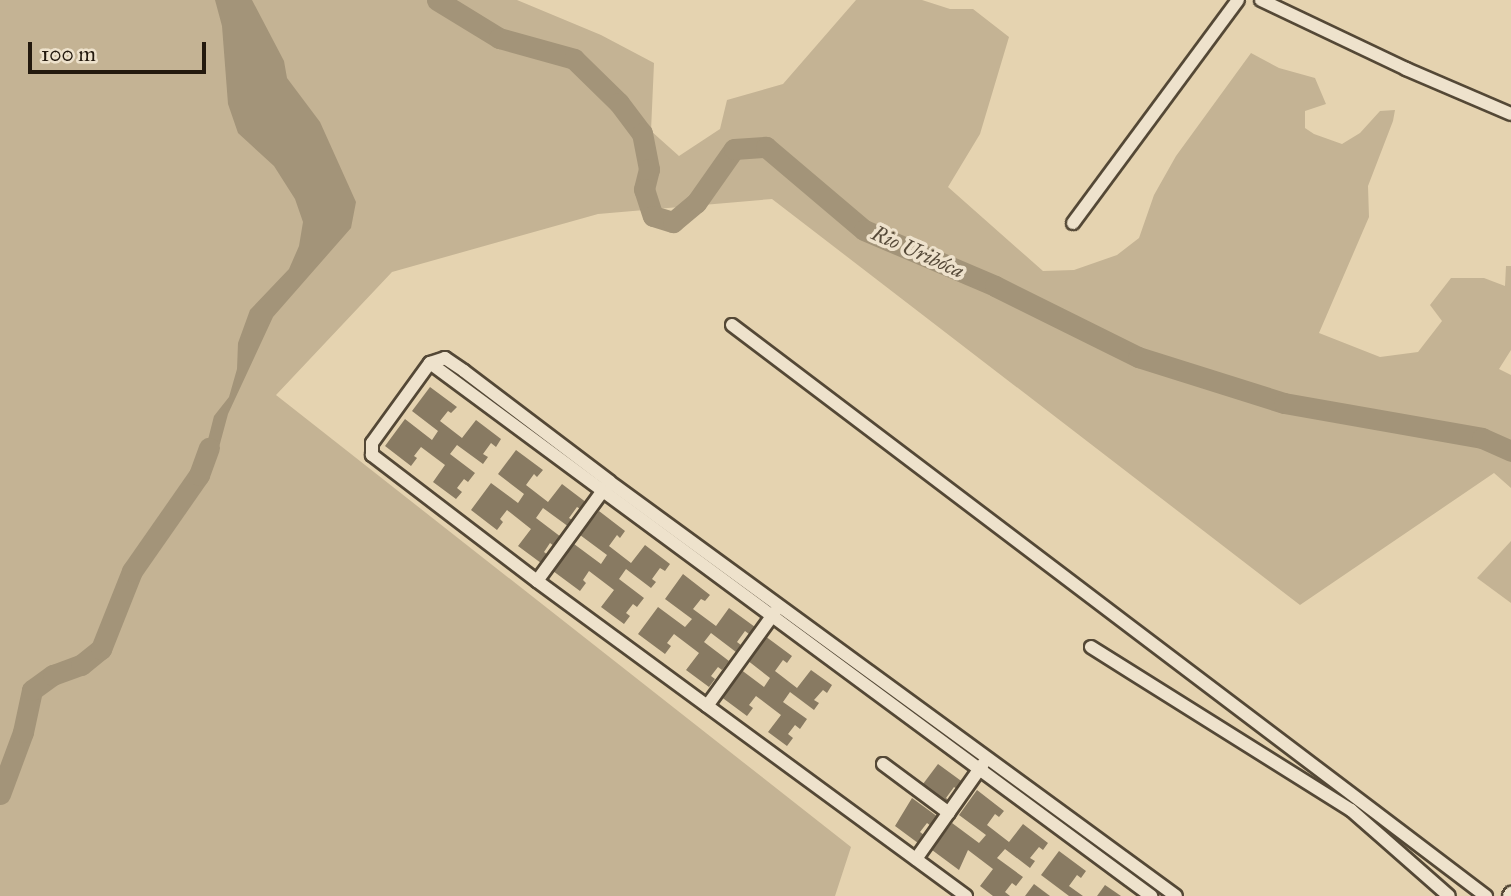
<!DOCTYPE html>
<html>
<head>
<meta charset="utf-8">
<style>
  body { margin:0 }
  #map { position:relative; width:1511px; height:896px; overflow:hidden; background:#e5d3b0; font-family:"IM FELL Great Primer",serif }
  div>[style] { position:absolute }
  .green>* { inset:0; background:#c4b394 }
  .water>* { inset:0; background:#a39479 }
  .river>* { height:21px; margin:-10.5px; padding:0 10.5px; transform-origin:10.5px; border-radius:10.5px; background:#a39479 }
  .building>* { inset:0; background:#887a62 }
  .roads { filter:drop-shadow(2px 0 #544836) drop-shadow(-2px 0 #544836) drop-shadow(0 2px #544836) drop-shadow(0 -2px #544836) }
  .minor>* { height:12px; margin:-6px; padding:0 6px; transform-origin:6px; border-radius:6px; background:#eee2cc }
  span { translate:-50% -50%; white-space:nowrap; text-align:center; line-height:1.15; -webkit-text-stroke:7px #eee2cc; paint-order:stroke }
  .water-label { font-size:21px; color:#564a39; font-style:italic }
  .scale { position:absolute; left:28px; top:42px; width:178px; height:32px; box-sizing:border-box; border:4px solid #23190e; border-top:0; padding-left:9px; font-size:21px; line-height:24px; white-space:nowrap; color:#23190e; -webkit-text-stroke:5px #eee2cc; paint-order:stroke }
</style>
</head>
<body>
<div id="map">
  <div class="green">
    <div style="clip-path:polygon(0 0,517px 0,601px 35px,654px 63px,651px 131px,679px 156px,720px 129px,727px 100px,783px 84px,856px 0,922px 0,950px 9px,973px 9px,1009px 37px,980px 134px,948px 187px,1043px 271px,1074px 270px,1117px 255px,1139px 238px,1154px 195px,1176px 156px,1251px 53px,1279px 68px,1315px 78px,1326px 104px,1305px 111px,1305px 128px,1314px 134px,1342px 144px,1360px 133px,1380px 111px,1395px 110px,1393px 121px,1368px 186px,1369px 217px,1319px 333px,1380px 357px,1418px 352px,1442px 321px,1430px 305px,1451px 278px,1484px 278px,1505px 286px,1506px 266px,1511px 266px,1511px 350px,1499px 369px,1511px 375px,1511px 488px,1494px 473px,1300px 605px,772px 199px,598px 214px,392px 272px,276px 395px,851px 847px,835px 896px,0 896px)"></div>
    <div style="clip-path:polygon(1511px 541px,1511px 603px,1477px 578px)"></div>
  </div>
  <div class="water">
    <div style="clip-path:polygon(215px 0,252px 0,284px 61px,287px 78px,320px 122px,356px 202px,351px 228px,273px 317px,228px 414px,218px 451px,199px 475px,214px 416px,229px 397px,237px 369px,238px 343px,250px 310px,289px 269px,299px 246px,303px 222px,295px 199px,274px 166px,238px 133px,228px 104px,222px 26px)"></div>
  </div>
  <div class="river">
    <div style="left:437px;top:0;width:73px;rotate:31.5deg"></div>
    <div style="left:499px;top:38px;width:78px;rotate:15.6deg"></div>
    <div style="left:574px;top:59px;width:63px;rotate:44.4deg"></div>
    <div style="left:619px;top:103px;width:38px;rotate:53deg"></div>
    <div style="left:642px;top:133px;width:37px;rotate:79deg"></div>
    <div style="left:649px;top:169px;width:21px;rotate:104deg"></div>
    <div style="left:644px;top:189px;width:28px;rotate:72deg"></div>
    <div style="left:653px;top:216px;width:21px;rotate:17deg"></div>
    <div style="left:673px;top:222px;width:30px;rotate:-40deg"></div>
    <div style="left:696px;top:203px;width:66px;rotate:-54.9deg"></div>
    <div style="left:734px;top:149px;width:32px;rotate:-4deg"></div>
    <div style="left:766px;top:147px;width:128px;rotate:40.3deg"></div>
    <div style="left:864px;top:230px;width:142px;rotate:23.1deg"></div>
    <div style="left:995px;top:286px;width:160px;rotate:26.4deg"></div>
    <div style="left:1138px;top:357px;width:153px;rotate:17.5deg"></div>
    <div style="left:1284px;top:403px;width:201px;rotate:10deg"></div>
    <div style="left:1482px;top:438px;width:32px;rotate:24deg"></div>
    <div style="left:0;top:794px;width:66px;rotate:-69.6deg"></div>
    <div style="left:23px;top:732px;width:43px;rotate:-77.9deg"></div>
    <div style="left:32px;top:690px;width:26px;rotate:-36deg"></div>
    <div style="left:53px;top:675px;width:30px;rotate:-20deg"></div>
    <div style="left:81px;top:665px;width:26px;rotate:-39deg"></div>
    <div style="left:101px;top:649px;width:84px;rotate:-68.3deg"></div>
    <div style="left:132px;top:571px;width:117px;rotate:-55.1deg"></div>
    <div style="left:199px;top:475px;width:29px;rotate:-70deg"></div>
  </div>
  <div class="building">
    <div style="clip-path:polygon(430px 387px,457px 407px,451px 413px,448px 411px,440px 421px,462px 438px,476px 420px,501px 439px,496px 447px,491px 443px,483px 454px,488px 457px,483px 464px,457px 445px,450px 454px,475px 473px,468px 482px,464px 479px,457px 488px,462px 492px,456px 499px,433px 482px,445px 465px,421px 447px,414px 456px,417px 458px,411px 466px,385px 446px,405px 419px,432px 440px,438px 431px,412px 411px)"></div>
    <div style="clip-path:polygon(516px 450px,543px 470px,537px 477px,534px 474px,526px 485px,548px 502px,562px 484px,587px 503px,582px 510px,577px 507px,569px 518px,574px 521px,569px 527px,543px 508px,536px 518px,561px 537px,554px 546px,550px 543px,544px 552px,548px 555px,541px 563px,518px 546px,531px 529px,507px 510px,500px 519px,503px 522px,497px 530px,471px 510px,491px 483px,518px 503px,524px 494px,498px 474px)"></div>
    <div style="clip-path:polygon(599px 511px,625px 531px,620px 538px,617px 535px,609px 546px,631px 563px,645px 545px,670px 564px,665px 571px,660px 568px,652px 579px,656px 582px,651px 588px,626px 569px,619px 579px,644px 598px,637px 607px,633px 604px,626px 613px,630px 616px,624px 624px,601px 607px,614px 590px,589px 571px,583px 580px,586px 583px,580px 591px,553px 571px,574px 544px,601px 564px,607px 555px,580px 535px)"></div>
    <div style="clip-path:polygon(683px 574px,710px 595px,705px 601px,701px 599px,693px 609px,716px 626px,729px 608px,755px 627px,749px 634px,745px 631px,737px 642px,741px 645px,736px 652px,711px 633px,704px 642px,729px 661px,722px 670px,718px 667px,711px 676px,715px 679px,709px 687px,686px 670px,699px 653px,674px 634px,667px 643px,671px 646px,665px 654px,638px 634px,658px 607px,685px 627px,692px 619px,665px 599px)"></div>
    <div style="clip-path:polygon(765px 636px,792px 656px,787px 663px,783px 660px,775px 671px,797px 688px,811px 670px,832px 685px,827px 693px,823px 690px,814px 700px,819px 703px,814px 710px,790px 692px,783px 702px,807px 719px,800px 729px,795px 725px,788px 734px,793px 738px,787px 746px,768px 732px,781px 715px,756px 696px,749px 705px,753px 708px,747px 716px,720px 696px,740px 669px,764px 687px,770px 678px,747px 660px)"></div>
    <div style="clip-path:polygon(938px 764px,964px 783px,958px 790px,954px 787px,946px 798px,950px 801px,945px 807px,920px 788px)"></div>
    <div style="clip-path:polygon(977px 790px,1004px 811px,999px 817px,995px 814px,987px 825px,1009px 842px,1023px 824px,1048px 843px,1043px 850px,1039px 847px,1030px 858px,1035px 861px,1030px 868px,1005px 849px,997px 858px,1023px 877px,1016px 886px,1012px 883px,1005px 892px,1010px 896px,993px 896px,980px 886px,993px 869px,968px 850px,959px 870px,932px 850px,952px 823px,979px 843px,986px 835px,959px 815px)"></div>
    <div style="clip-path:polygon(912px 798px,938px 817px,931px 826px,927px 823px,920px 832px,924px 835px,918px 843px,895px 826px)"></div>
    <div style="clip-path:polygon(1059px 851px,1086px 871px,1081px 878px,1077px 875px,1069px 886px,1083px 896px,1069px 896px,1041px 875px)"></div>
    <div style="clip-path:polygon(1034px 884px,1050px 896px,1025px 896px)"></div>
    <div style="clip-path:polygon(1105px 885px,1121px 896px,1097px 896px)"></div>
  </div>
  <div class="roads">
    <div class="minor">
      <div style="left:1261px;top:0;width:161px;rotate:25.4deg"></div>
      <div style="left:1406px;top:69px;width:114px;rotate:23.2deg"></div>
      <div style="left:1073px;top:223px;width:277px;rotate:-53.5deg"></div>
      <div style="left:732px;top:325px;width:946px;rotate:37.14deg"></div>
      <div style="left:430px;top:363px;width:897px;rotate:36.47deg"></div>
      <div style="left:537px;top:581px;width:119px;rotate:-53.9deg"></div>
      <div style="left:1091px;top:647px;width:307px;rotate:32.1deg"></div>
      <div style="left:1351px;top:810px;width:130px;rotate:41.3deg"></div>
      <div style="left:707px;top:706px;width:116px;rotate:-54.1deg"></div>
      <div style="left:883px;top:764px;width:82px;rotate:36.6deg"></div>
      <div style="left:916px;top:859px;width:116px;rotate:-54.8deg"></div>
      <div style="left:966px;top:896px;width:532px;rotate:-143.71deg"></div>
      <div style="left:537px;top:581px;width:208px;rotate:-142.6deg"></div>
      <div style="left:372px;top:455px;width:12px;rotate:-90deg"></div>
      <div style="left:372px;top:443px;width:99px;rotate:-54.1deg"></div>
      <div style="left:430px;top:363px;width:16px;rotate:-18deg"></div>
      <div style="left:445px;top:358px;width:23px;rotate:34deg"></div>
      <div style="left:464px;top:371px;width:183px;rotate:37.2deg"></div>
      <div style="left:610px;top:482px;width:701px;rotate:36.18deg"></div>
      <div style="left:1509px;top:896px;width:4px;rotate:-56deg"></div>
    </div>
  </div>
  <div class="water-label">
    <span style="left:918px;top:252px;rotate:24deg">Rio Uribóca</span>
  </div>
  <div class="scale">100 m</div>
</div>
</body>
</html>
